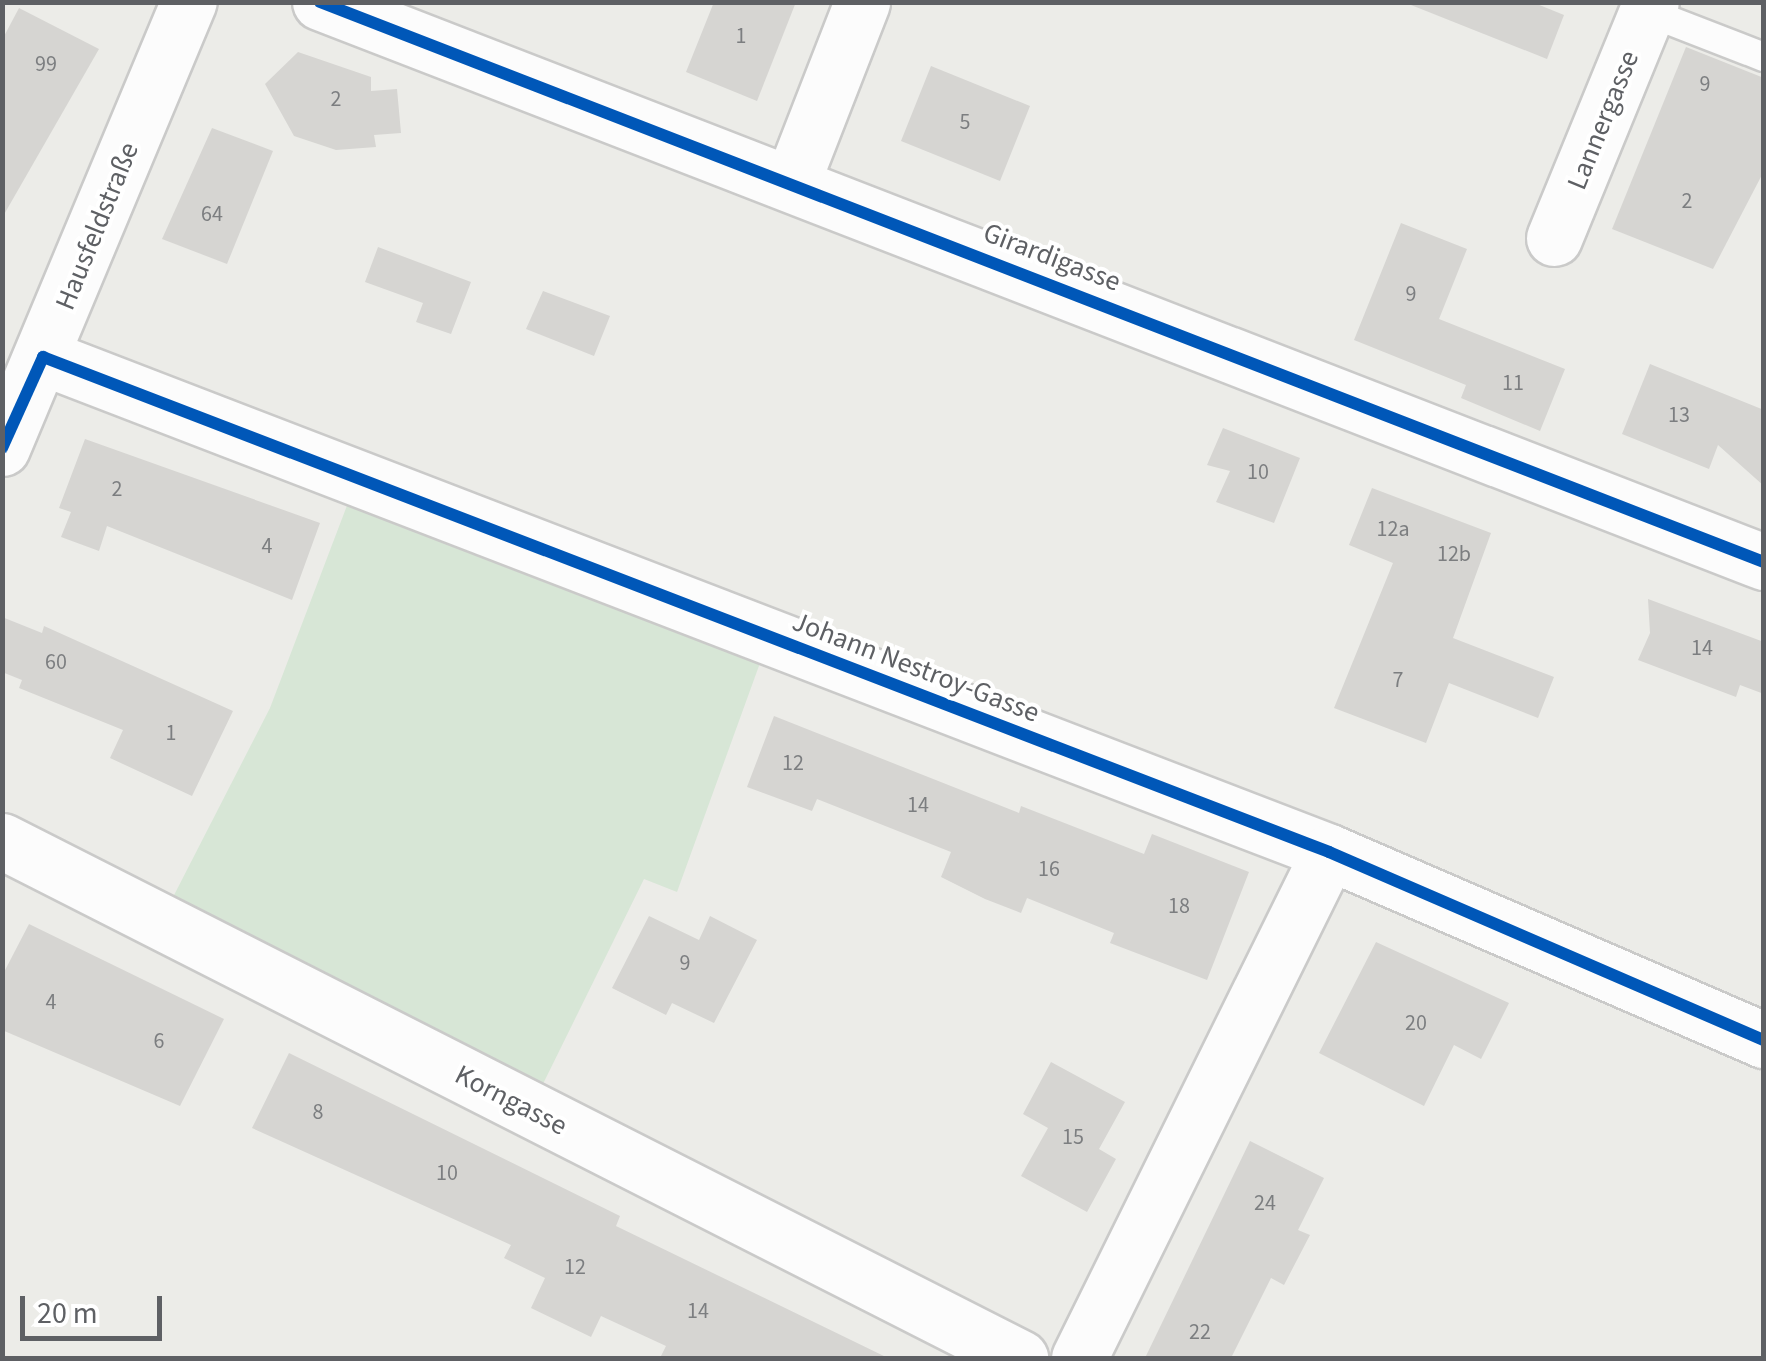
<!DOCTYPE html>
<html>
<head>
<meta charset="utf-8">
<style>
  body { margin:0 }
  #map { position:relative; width:1766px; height:1361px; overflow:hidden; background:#ecece8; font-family:"Source Sans 3",sans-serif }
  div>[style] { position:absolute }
  .green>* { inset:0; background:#d7e6d6 }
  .building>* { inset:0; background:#d6d5d2 }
  .roads { filter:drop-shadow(2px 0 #cacac9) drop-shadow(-2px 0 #cacac9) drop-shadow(0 2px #cacac9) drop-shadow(0 -2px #cacac9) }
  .service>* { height:28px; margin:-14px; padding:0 14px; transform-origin:14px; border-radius:14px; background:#fcfcfc }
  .minor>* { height:55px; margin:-27.5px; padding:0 27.5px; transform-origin:27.5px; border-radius:27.5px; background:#fcfcfc }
  .cycleway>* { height:12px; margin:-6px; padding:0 6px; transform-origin:6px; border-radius:6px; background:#0057b8 }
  span { translate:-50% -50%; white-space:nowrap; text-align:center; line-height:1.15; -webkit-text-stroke:8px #fff; paint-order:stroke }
  .number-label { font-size:22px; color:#7c7e80 }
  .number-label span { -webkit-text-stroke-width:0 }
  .street-label { font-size:28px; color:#5e6064 }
  .frame { position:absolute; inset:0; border:5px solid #5e6064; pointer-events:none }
  .scale { position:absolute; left:20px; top:1296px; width:142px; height:45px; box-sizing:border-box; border:5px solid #5e6064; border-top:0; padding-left:12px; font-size:30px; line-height:35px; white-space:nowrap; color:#5e6064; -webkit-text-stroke:8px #fff; paint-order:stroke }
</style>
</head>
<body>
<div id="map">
  <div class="green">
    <div style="clip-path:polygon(351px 495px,764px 652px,677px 892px,644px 879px,540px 1090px,171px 901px,270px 708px)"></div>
  </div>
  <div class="building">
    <div style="clip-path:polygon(714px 2px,796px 2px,757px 101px,686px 72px)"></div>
    <div style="clip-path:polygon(1532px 2px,1564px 15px,1547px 59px,1411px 5px)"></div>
    <div style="clip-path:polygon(19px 8px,99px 49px,2px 218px,2px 40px)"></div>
    <div style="clip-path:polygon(1686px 47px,1764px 78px,1764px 171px,1713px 269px,1612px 229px)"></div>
    <div style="clip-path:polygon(298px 52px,371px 77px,371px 91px,397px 89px,401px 133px,374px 135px,376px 147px,336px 150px,294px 136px,265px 84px)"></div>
    <div style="clip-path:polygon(931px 66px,1030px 106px,1000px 181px,901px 141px)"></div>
    <div style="clip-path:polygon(212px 128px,273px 151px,227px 264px,162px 239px)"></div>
    <div style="clip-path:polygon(1401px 223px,1467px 249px,1439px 319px,1565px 369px,1540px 431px,1461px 398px,1466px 385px,1354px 340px)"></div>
    <div style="clip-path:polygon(378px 247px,471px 282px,451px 334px,416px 322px,423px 303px,365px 282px)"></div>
    <div style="clip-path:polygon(543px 291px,610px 316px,594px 356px,526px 329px)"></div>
    <div style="clip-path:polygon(1650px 364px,1764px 410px,1764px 486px,1718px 445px,1709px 469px,1622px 434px)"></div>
    <div style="clip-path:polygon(1223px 428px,1300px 458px,1274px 523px,1216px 502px,1230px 471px,1207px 465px)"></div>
    <div style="clip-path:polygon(85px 439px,320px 523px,292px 600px,107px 526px,99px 551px,61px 537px,71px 512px,59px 508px)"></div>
    <div style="clip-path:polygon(1372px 488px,1491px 533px,1453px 638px,1554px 677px,1538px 718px,1449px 683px,1426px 743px,1334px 708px,1393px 563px,1349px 545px)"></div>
    <div style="clip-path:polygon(1648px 599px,1764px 642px,1764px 694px,1740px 685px,1736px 697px,1638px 660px,1650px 633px)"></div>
    <div style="clip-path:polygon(2px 617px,42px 633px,44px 626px,233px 711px,192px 796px,110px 758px,123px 730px,19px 688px,22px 680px,2px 672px)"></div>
    <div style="clip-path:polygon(774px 716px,1019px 813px,1021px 806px,1144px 854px,1152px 834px,1249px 872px,1207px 980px,1110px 943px,1114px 933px,1027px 898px,1021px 913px,985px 899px,941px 877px,951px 852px,817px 799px,812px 811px,747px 787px)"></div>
    <div style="clip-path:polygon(649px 916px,699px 940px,710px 916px,757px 940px,714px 1023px,672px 1003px,666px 1015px,612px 988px)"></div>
    <div style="clip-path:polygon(29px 924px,224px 1019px,180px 1106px,2px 1030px,2px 976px)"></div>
    <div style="clip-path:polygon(1376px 942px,1509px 1003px,1481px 1059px,1454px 1045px,1424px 1106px,1319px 1053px)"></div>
    <div style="clip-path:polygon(289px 1053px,620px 1216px,616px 1226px,888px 1358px,660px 1358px,666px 1346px,601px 1316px,591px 1337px,531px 1308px,545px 1278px,504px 1258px,511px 1245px,252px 1128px)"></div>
    <div style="clip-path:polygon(1051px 1062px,1125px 1102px,1099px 1149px,1116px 1159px,1087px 1212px,1021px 1176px,1048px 1128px,1023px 1114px)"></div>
    <div style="clip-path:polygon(1250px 1141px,1324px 1178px,1298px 1230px,1310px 1235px,1284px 1285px,1271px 1278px,1231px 1358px,1145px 1358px)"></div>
  </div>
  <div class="roads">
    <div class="service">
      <div style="left:1640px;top:9px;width:133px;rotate:21.2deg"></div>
    </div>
    <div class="minor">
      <div style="left:320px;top:2px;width:1549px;rotate:21.2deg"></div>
      <div style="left:792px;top:182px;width:193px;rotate:-68.7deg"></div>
      <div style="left:1554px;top:238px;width:255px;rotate:-67.7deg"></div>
      <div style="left:43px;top:357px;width:1378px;rotate:21.05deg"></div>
      <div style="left:1329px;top:852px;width:474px;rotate:23.4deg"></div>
      <div style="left:2px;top:448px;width:484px;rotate:-67.3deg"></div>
      <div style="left:2px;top:841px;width:1142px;rotate:26.92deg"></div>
      <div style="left:1079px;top:1358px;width:564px;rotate:-63.71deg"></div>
    </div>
  </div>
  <div class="cycleway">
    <div style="left:320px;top:2px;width:1549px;rotate:21.2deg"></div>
    <div style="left:2px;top:448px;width:100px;rotate:-65.7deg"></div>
    <div style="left:43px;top:357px;width:1378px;rotate:21.05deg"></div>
    <div style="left:1329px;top:852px;width:474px;rotate:23.4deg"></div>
  </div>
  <div class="number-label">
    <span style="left:741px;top:37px">1</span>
    <span style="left:46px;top:65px">99</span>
    <span style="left:1705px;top:85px">9</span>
    <span style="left:336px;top:100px">2</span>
    <span style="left:965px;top:123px">5</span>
    <span style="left:1687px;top:202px">2</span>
    <span style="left:212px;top:215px">64</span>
    <span style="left:1411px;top:295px">9</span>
    <span style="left:1513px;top:384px">11</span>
    <span style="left:1679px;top:416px">13</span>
    <span style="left:1258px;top:473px">10</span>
    <span style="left:117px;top:490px">2</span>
    <span style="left:1393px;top:530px">12a</span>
    <span style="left:267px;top:547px">4</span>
    <span style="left:1454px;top:555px">12b</span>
    <span style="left:1702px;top:649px">14</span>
    <span style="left:56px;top:663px">60</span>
    <span style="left:1398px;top:681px">7</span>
    <span style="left:171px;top:734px">1</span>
    <span style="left:793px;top:764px">12</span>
    <span style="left:918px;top:806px">14</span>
    <span style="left:1049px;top:870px">16</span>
    <span style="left:1179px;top:907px">18</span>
    <span style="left:685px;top:964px">9</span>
    <span style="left:51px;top:1003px">4</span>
    <span style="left:1416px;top:1024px">20</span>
    <span style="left:159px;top:1042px">6</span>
    <span style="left:318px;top:1113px">8</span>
    <span style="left:1073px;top:1138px">15</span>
    <span style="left:447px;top:1174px">10</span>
    <span style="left:1265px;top:1204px">24</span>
    <span style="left:575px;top:1268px">12</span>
    <span style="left:698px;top:1312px">14</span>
    <span style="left:1200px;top:1333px">22</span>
  </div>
  <div class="street-label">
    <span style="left:1603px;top:120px;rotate:-68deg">Lannergasse</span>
    <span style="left:97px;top:226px;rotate:-68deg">Hausfeldstraße</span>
    <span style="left:1052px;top:257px;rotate:21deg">Girardigasse</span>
    <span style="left:916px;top:667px;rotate:21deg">Johann Nestroy-Gasse</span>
    <span style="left:511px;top:1100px;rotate:27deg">Korngasse</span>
  </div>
  <div class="frame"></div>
  <div class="scale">20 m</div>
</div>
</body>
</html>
